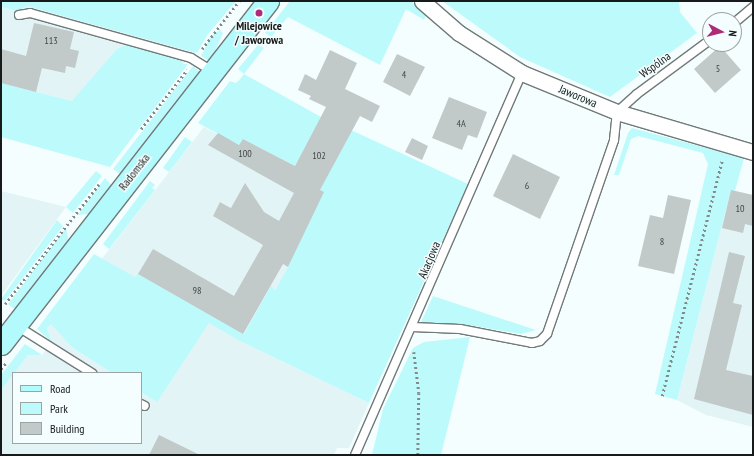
<!DOCTYPE html>
<html>
<head>
<meta charset="utf-8">
<style>
  body { margin:0 }
  #map { position:relative; width:754px; height:456px; overflow:hidden; background:#f5fefe; font-family:"PT Sans Narrow",sans-serif }
  div>[style] { position:absolute }
  .built>* { inset:0; background:#e2f4f5 }
  .green>* { inset:0; background:#bdfafc }
  .building>* { inset:0; background:#c1c9c9 }
  .path>* { height:2.5px; margin-top:-1.25px; transform-origin:0; background:repeating-linear-gradient(90deg,#848a8a 0 2px,transparent 0 5px) }
  .roads { filter:drop-shadow(1px 0 #717979) drop-shadow(-1px 0 #717979) drop-shadow(0 1px #717979) drop-shadow(0 -1px #717979) }
  .lane>* { height:8px; margin:-4px; padding:0 4px; transform-origin:4px; border-radius:4px; background:#fff }
  .street>* { height:15px; margin:-7.5px; padding:0 7.5px; transform-origin:7.5px; border-radius:7.5px; background:#fff }
  .secondary>* { height:21px; margin:-10.5px; padding:0 10.5px; transform-origin:10.5px; border-radius:10.5px; background:#b2fafc }
  .dots>* { width:11px; height:11px; translate:-50% -50%; box-sizing:border-box; border:2px solid #f5fefe; border-radius:50% }
  span { translate:-50% -50%; white-space:nowrap; text-align:center; line-height:1.15; -webkit-text-stroke:3px #f5fefe; paint-order:stroke }
  .number-label { font-size:10px; color:#424646 }
  .number-label span { -webkit-text-stroke-width:0 }
  .poi-label { font-size:12px; color:#171a1a; font-weight:700 }
  .street-label { font-size:12px; color:#171a1a }
  .frame { position:absolute; inset:0; border:2px solid #171a1a; pointer-events:none }
  .legend { position:absolute; left:12px; top:372px; width:130px; height:72px; box-sizing:border-box; background:#f5fefe; border:1px solid #9ca3a3; margin:0; padding:5px 7px; list-style:none; font-size:12px; color:#171a1a }
  .legend li { display:flex; align-items:center; gap:8px; height:20px }
  .legend b { width:20px; border:1px solid #9ca3a3 }
  .north { position:absolute; left:702px; top:12px; width:40px; height:40px; box-sizing:border-box; background:#f5fefe; border:1px solid #9ca3a3; border-radius:50%; rotate:97deg; font-size:11px; font-weight:700; line-height:16px; text-align:center; color:#171a1a }
  .north::after { content:''; display:block; margin:auto; width:14px; height:18px; background:#ad2c78; clip-path:polygon(50% 0,100% 100%,50% 72%,0 100%) }
</style>
</head>
<body>
<div id="map">
  <div class="built">
    <div style="clip-path:polygon(27px 6px,195px 52px,183px 64px,72px 101px,1px 83px,1px 7px,17px 11px)"></div>
    <div style="clip-path:polygon(204px 127px,324px 192px,299px 245px,221px 202px,213px 216px,263px 245px,260px 250px,288px 267px,275px 290px,271px 287px,240px 341px,369px 403px,349px 448px,337px 448px,334px 455px,1px 455px,1px 390px,13px 374px,13px 443px,141px 443px,141px 392px,157px 402px,135px 277px,101px 260px)"></div>
    <div style="clip-path:polygon(731px 190px,753px 195px,753px 427px,706px 415px,677px 400px)"></div>
    <div style="clip-path:polygon(1px 191px,66px 207px,1px 296px)"></div>
    <div style="clip-path:polygon(51px 323px,73px 348px,112px 373px,14px 373px,28px 355px,42px 355px,49px 346px,52px 341px,47px 328px)"></div>
  </div>
  <div class="green">
    <div style="clip-path:polygon(1px 1px,236px 1px,208px 34px,197px 53px,27px 6px,17px 11px,1px 7px)"></div>
    <div style="clip-path:polygon(290px 1px,411px 1px,426px 15px,424px 20px,406px 9px,380px 65px,288px 17px,271px 37px,265px 33px)"></div>
    <div style="clip-path:polygon(442px 1px,679px 1px,680px 12px,697px 33px,610px 97px,520px 57px)"></div>
    <div style="clip-path:polygon(220px 30px,223px 33px,211px 60px,208px 60px,201px 56px,211px 36px)"></div>
    <div style="clip-path:polygon(127px 45px,178px 57px,183px 64px,188px 64px,110px 167px,1px 137px,1px 83px,72px 101px,117px 49px)"></div>
    <div style="clip-path:polygon(258px 45px,264px 48px,244px 74px,321px 117px,295px 166px,243px 139px,239px 145px,198px 123px,230px 81px,236px 83px,240px 79px,244px 74px,238px 69px)"></div>
    <div style="clip-path:polygon(193px 66px,200px 72px,123px 173px,120px 174px,113px 169px)"></div>
    <div style="clip-path:polygon(220px 77px,224px 77px,190px 121px,189px 117px)"></div>
    <div style="clip-path:polygon(632px 128px,744px 158px,735px 191px,731px 190px,677px 400px,655px 394px,708px 164px,703px 153px,638px 136px,631px 139px,619px 175px,614px 175px,628px 133px)"></div>
    <div style="clip-path:polygon(351px 130px,468px 184px,369px 403px,240px 341px,209px 323px,157px 402px,141px 392px,141px 373px,112px 373px,73px 348px,51px 324px,47px 328px,52px 342px,37px 329px,94px 254px,135px 277px,138px 274px,244px 334px,271px 286px,275px 290px,288px 267px,323px 192px,320px 190px)"></div>
    <div style="clip-path:polygon(180px 133px,155px 167px,155px 163px,176px 134px)"></div>
    <div style="clip-path:polygon(185px 137px,192px 142px,169px 172px,163px 168px)"></div>
    <div style="clip-path:polygon(96px 171px,102px 176px,73px 213px,66px 207px)"></div>
    <div style="clip-path:polygon(105px 178px,112px 186px,90px 214px,78px 215px)"></div>
    <div style="clip-path:polygon(145px 178px,98px 239px,97px 236px,142px 179px)"></div>
    <div style="clip-path:polygon(150px 181px,155px 185px,152px 188px,155px 190px,109px 249px,103px 244px)"></div>
    <div style="clip-path:polygon(57px 220px,63px 226px,5px 301px,1px 299px)"></div>
    <div style="clip-path:polygon(66px 228px,69px 242px,17px 310px,13px 308px,8px 304px)"></div>
    <div style="clip-path:polygon(86px 250px,89px 250px,34px 321px,35px 315px)"></div>
    <div style="clip-path:polygon(433px 296px,536px 330px,521px 334px,474px 326px,421px 322px)"></div>
    <div style="clip-path:polygon(470px 337px,441px 455px,372px 455px,383px 409px,413px 348px,424px 342px)"></div>
    <div style="clip-path:polygon(25px 344px,42px 355px,28px 355px,1px 390px,1px 375px)"></div>
  </div>
  <div class="building">
    <div style="clip-path:polygon(34px 23px,74px 32px,70px 49px,79px 51px,75px 68px,66px 66px,65px 73px,42px 68px,36px 92px,1px 83px,1px 49px,26px 56px)"></div>
    <div style="clip-path:polygon(720px 46px,741px 70px,715px 93px,694px 69px)"></div>
    <div style="clip-path:polygon(330px 50px,357px 63px,345px 89px,380px 106px,372px 122px,360px 116px,320px 190px,324px 192px,288px 267px,283px 264px,243px 334px,138px 274px,153px 249px,234px 296px,263px 245px,213px 216px,220px 202px,231px 208px,245px 183px,264px 212px,279px 221px,294px 193px,208px 145px,218px 133px,239px 145px,243px 139px,295px 166px,326px 107px,309px 99px,311px 96px,298px 90px,305px 74px,316px 80px)"></div>
    <div style="clip-path:polygon(397px 54px,425px 67px,410px 96px,383px 82px)"></div>
    <div style="clip-path:polygon(449px 97px,487px 112px,477px 138px,468px 135px,462px 150px,432px 138px)"></div>
    <div style="clip-path:polygon(412px 138px,428px 146px,422px 160px,405px 152px)"></div>
    <div style="clip-path:polygon(513px 154px,560px 177px,540px 219px,493px 196px)"></div>
    <div style="clip-path:polygon(731px 190px,753px 195px,753px 226px,745px 224px,743px 233px,722px 228px)"></div>
    <div style="clip-path:polygon(668px 195px,691px 200px,674px 274px,638px 266px,650px 215px,663px 218px)"></div>
    <div style="clip-path:polygon(729px 252px,745px 256px,733px 303px,742px 305px,726px 370px,753px 376px,753px 415px,694px 399px)"></div>
    <div style="clip-path:polygon(159px 435px,200px 455px,149px 455px)"></div>
  </div>
  <div class="path">
    <div style="left:202px;top:49px;width:61px;rotate:-52.4deg"></div>
    <div style="left:141px;top:129px;width:75px;rotate:-52.1deg"></div>
    <div style="left:5px;top:304px;width:152px;rotate:-51.9deg"></div>
    <div style="left:414px;top:352px;width:41px;rotate:83deg"></div>
    <div style="left:419px;top:393px;width:62px;rotate:90.9deg"></div>
    <div style="left:1px;top:369px;width:8px;rotate:-50deg"></div>
    <div style="left:662px;top:396px;width:244px;rotate:-75.7deg"></div>
  </div>
  <div class="roads">
    <div class="lane">
      <div style="left:19px;top:15px;width:11px;rotate:-10deg"></div>
      <div style="left:30px;top:13px;width:167px;rotate:15.6deg"></div>
      <div style="left:191px;top:58px;width:25px;rotate:32deg"></div>
      <div style="left:734px;top:23px;width:25px;rotate:-40deg"></div>
      <div style="left:17px;top:326px;width:89px;rotate:32.1deg"></div>
      <div style="left:412px;top:327px;width:48px;rotate:2.4deg"></div>
      <div style="left:460px;top:329px;width:73px;rotate:11deg"></div>
      <div style="left:532px;top:343px;width:8px;rotate:-14deg"></div>
      <div style="left:540px;top:341px;width:10px;rotate:-45deg"></div>
      <div style="left:547px;top:334px;width:205px;rotate:-70.9deg"></div>
      <div style="left:614px;top:140px;width:28px;rotate:-84deg"></div>
      <div style="left:617px;top:112px;width:27px;rotate:-42deg"></div>
      <div style="left:637px;top:94px;width:91px;rotate:-36.5deg"></div>
      <div style="left:141px;top:404px;width:4px;rotate:27deg"></div>
      <div style="left:355px;top:455px;width:417px;rotate:-66.4deg"></div>
    </div>
    <div class="street">
      <div style="left:422px;top:1px;width:49px;rotate:40.9deg"></div>
      <div style="left:459px;top:33px;width:75px;rotate:32.4deg"></div>
      <div style="left:522px;top:73px;width:103px;rotate:22.3deg"></div>
      <div style="left:617px;top:112px;width:142px;rotate:16.4deg"></div>
    </div>
    <div class="secondary">
      <div style="left:1px;top:344px;width:435px;rotate:-52.1deg"></div>
    </div>
  </div>
  <div class="dots">
    <div style="left:259px;top:13px;background:#ad2c78"></div>
  </div>
  <div class="number-label">
    <span style="left:51px;top:41px">113</span>
    <span style="left:718px;top:69px">5</span>
    <span style="left:404px;top:75px">4</span>
    <span style="left:461px;top:124px">4A</span>
    <span style="left:245px;top:154px">100</span>
    <span style="left:319px;top:156px">102</span>
    <span style="left:527px;top:186px">6</span>
    <span style="left:740px;top:209px">10</span>
    <span style="left:662px;top:242px">8</span>
    <span style="left:197px;top:291px">98</span>
  </div>
  <div class="poi-label">
    <span style="left:259px;top:33px">Milejowice<br>/ Jaworowa</span>
  </div>
  <div class="street-label">
    <span style="left:655px;top:65px;rotate:-36deg">Wspólna</span>
    <span style="left:578px;top:96px;rotate:23deg">Jaworowa</span>
    <span style="left:134px;top:172px;rotate:-52deg">Radomska</span>
    <span style="left:429px;top:260px;rotate:-67deg">Akacjowa</span>
  </div>
  <div class="frame"></div>
  <ul class="legend">
  <li><b style="height:5px;background:#b2fafc"></b>Road</li>
  <li><b style="height:11px;background:#bdfafc"></b>Park</li>
  <li><b style="height:11px;background:#c1c9c9"></b>Building</li>
  </ul>
  <div class="north">N</div>
</div>
</body>
</html>
